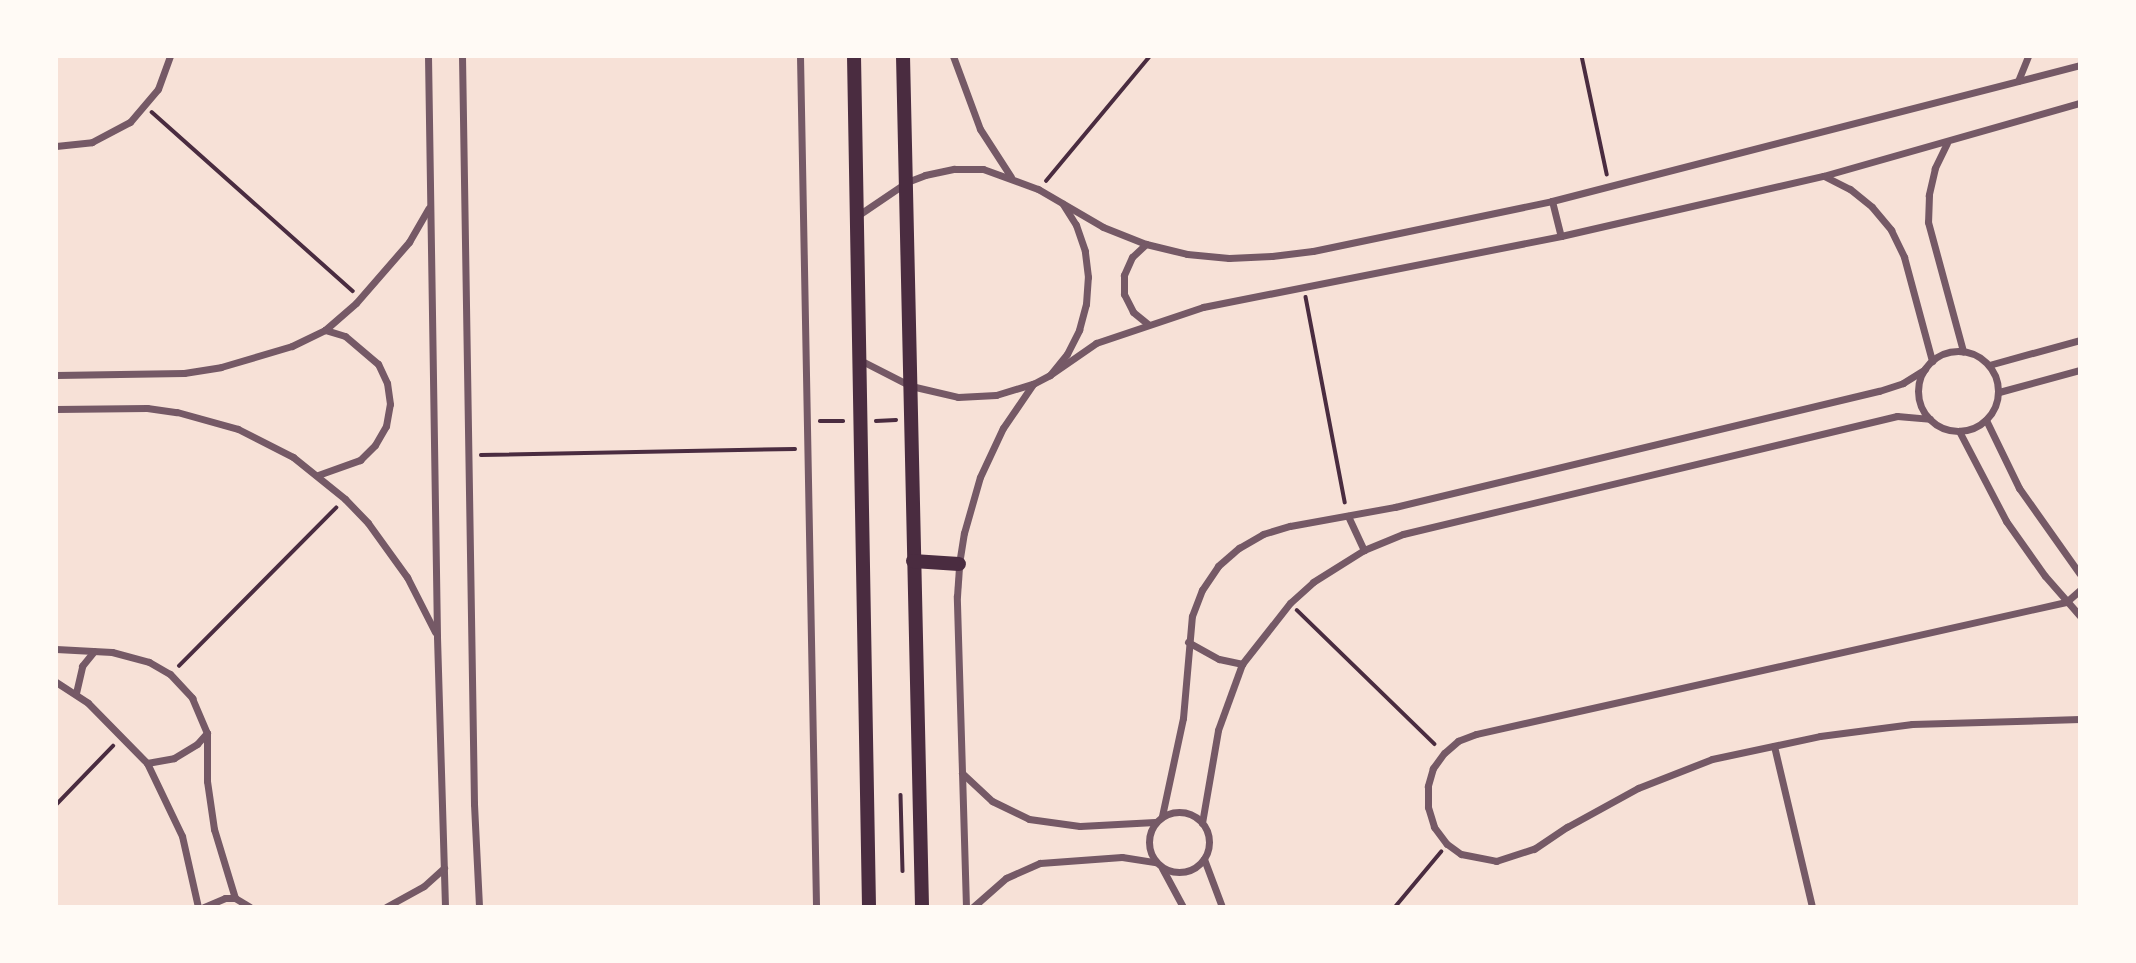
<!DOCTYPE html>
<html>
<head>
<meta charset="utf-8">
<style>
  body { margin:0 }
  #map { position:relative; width:2136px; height:963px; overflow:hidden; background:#f7e1d7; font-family:"Source Sans 3",sans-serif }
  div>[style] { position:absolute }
  .path>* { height:3.5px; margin:-1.75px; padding:0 1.75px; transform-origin:1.75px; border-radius:1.75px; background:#4a2c40 }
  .minor>* { height:7px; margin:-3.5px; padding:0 3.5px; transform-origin:3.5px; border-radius:3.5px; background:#755966 }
  .minor>.ring { margin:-3.5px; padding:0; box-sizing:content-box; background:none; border:7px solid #755966; border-radius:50% }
  .secondary>* { height:14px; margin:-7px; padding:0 7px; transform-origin:7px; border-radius:7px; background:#4a2c40 }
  span { translate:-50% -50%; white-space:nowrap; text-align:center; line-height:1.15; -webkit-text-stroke:6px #fffaf5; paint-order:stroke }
  .frame { position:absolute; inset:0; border:58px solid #fffaf5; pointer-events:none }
</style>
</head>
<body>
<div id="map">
  <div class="path">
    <div style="left:1582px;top:56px;width:121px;rotate:78deg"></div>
    <div style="left:152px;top:112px;width:269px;rotate:41.7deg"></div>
    <div style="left:1046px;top:181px;width:163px;rotate:-50.2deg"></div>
    <div style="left:1306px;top:297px;width:209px;rotate:79.2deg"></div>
    <div style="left:820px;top:421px;width:23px"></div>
    <div style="left:876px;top:421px;width:20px;rotate:-3deg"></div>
    <div style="left:481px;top:455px;width:314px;rotate:-1.1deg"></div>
    <div style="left:1297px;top:610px;width:192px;rotate:44.2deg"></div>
    <div style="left:179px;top:666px;width:223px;rotate:-45.2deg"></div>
    <div style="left:901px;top:795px;width:76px;rotate:88.5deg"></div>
    <div style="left:56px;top:805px;width:82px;rotate:-46deg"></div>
    <div style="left:1395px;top:907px;width:72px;rotate:-50.1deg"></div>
  </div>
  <div class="minor">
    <div style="left:428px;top:56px;width:581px;rotate:89.11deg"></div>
    <div style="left:437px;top:637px;width:270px;rotate:88.3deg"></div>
    <div style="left:462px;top:56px;width:748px;rotate:89.08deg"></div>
    <div style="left:474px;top:804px;width:103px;rotate:87.2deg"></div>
    <div style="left:800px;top:56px;width:851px;rotate:88.92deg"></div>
    <div style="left:953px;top:56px;width:78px;rotate:69.7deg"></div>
    <div style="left:980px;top:129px;width:57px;rotate:57.1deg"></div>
    <div style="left:2018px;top:81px;width:27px;rotate:-68deg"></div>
    <div style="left:1947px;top:143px;width:28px;rotate:116deg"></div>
    <div style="left:1935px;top:168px;width:28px;rotate:103deg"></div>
    <div style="left:1929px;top:195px;width:27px;rotate:92deg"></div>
    <div style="left:1928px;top:222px;width:134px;rotate:74.8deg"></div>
    <div style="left:56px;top:146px;width:36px;rotate:-6deg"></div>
    <div style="left:92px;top:142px;width:43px;rotate:-27.8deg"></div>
    <div style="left:130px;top:122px;width:43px;rotate:-49.7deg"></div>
    <div style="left:158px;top:89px;width:35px;rotate:-70deg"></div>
    <div style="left:1824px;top:176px;width:29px;rotate:27deg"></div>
    <div style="left:1850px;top:189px;width:28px;rotate:39deg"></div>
    <div style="left:1872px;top:207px;width:30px;rotate:50deg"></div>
    <div style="left:1891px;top:230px;width:30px;rotate:64deg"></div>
    <div style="left:1904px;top:257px;width:108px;rotate:74.9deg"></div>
    <div style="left:1552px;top:201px;width:36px;rotate:76deg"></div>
    <div style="left:857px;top:216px;width:60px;rotate:-34.2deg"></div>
    <div style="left:907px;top:182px;width:19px;rotate:-21deg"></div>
    <div style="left:925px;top:175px;width:30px;rotate:-12deg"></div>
    <div style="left:954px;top:169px;width:29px"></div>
    <div style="left:983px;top:169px;width:59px;rotate:20deg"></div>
    <div style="left:1038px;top:189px;width:75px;rotate:30.3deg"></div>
    <div style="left:1103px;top:227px;width:46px;rotate:21.6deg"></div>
    <div style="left:1146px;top:244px;width:42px;rotate:13.7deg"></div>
    <div style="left:1187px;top:254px;width:42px;rotate:5.4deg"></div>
    <div style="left:1229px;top:258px;width:43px;rotate:-2.7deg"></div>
    <div style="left:1272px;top:256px;width:41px;rotate:-7deg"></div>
    <div style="left:1313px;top:251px;width:244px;rotate:-11.8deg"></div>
    <div style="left:1552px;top:201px;width:545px;rotate:-14.44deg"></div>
    <div style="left:1146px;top:244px;width:19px;rotate:137deg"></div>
    <div style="left:1132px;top:257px;width:20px;rotate:114deg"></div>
    <div style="left:1124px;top:275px;width:19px;rotate:90deg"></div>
    <div style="left:1124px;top:294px;width:20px;rotate:63deg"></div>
    <div style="left:1133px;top:312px;width:19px;rotate:39deg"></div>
    <div class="ring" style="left:1918px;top:351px;width:73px;height:73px"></div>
    <div style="left:858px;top:359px;width:59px;rotate:27deg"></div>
    <div style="left:911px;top:386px;width:48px;rotate:13.2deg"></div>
    <div style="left:958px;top:397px;width:38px;rotate:-3deg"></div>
    <div style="left:996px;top:395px;width:39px;rotate:-17deg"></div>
    <div style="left:1033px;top:384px;width:19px;rotate:-28deg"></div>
    <div style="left:1050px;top:375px;width:27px;rotate:-51deg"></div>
    <div style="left:1067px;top:354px;width:27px;rotate:-63deg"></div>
    <div style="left:1079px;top:330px;width:27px;rotate:-75deg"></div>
    <div style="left:1086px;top:304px;width:27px;rotate:-86deg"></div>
    <div style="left:1088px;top:277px;width:26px;rotate:-97deg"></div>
    <div style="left:1085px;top:251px;width:28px;rotate:-109deg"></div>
    <div style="left:1076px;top:225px;width:25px;rotate:-122deg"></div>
    <div style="left:1989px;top:365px;width:94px;rotate:-15.4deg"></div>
    <div style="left:56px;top:375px;width:128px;rotate:-0.9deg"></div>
    <div style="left:184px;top:373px;width:37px;rotate:-9deg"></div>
    <div style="left:221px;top:367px;width:74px;rotate:-16.5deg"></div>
    <div style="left:292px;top:346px;width:37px;rotate:-26deg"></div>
    <div style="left:325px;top:330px;width:41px;rotate:-41.1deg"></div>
    <div style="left:356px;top:303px;width:81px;rotate:-49deg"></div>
    <div style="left:409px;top:242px;width:39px;rotate:-60deg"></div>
    <div style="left:1050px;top:375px;width:56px;rotate:-34.8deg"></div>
    <div style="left:1096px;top:343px;width:113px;rotate:-18.6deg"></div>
    <div style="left:1203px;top:307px;width:365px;rotate:-11.2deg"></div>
    <div style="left:1561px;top:236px;width:269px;rotate:-12.9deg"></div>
    <div style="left:1823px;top:176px;width:267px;rotate:-15.9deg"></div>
    <div style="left:1999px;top:392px;width:84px;rotate:-15.2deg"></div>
    <div style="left:56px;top:409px;width:91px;rotate:-0.6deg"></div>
    <div style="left:147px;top:408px;width:30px;rotate:8deg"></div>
    <div style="left:177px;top:412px;width:63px;rotate:15.6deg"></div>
    <div style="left:238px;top:429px;width:62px;rotate:27deg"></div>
    <div style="left:293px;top:457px;width:67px;rotate:38.9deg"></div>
    <div style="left:345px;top:499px;width:33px;rotate:46deg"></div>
    <div style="left:368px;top:523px;width:67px;rotate:54.2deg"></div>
    <div style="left:407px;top:577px;width:62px;rotate:63deg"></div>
    <div style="left:1986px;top:420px;width:76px;rotate:64.1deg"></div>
    <div style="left:2019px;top:488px;width:105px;rotate:54.7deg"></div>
    <div style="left:1959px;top:431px;width:102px;rotate:62.4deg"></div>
    <div style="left:2006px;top:521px;width:67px;rotate:54.7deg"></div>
    <div style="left:2045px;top:576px;width:53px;rotate:48.8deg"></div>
    <div style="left:318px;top:475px;width:45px;rotate:-19.7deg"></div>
    <div style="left:360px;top:460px;width:21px;rotate:-45deg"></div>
    <div style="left:375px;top:445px;width:22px;rotate:-60deg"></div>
    <div style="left:386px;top:426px;width:22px;rotate:-80deg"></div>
    <div style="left:390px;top:404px;width:21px;rotate:-98deg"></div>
    <div style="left:387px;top:383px;width:21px;rotate:-115deg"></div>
    <div style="left:378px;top:364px;width:43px;rotate:-139.7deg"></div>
    <div style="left:345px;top:336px;width:21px;rotate:-163deg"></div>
    <div style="left:1348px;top:516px;width:38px;rotate:65deg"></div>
    <div style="left:2080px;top:590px;width:18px;rotate:139deg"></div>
    <div style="left:2066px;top:602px;width:605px;rotate:167.39deg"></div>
    <div style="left:1476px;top:734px;width:19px;rotate:159deg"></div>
    <div style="left:1458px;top:741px;width:18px;rotate:139deg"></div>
    <div style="left:1444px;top:753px;width:19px;rotate:126deg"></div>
    <div style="left:1433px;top:768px;width:19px;rotate:106deg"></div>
    <div style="left:1428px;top:786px;width:21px;rotate:90deg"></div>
    <div style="left:1428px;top:807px;width:21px;rotate:73deg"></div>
    <div style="left:1434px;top:827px;width:21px;rotate:53deg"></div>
    <div style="left:1447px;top:844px;width:17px;rotate:36deg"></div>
    <div style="left:1461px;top:854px;width:36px;rotate:11deg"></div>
    <div style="left:1496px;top:861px;width:40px;rotate:-18deg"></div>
    <div style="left:1534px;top:849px;width:40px;rotate:-34deg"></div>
    <div style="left:1567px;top:827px;width:81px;rotate:-28.8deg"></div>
    <div style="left:1638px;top:788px;width:79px;rotate:-21.4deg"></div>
    <div style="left:1712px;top:759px;width:110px;rotate:-12deg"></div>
    <div style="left:1820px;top:736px;width:93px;rotate:-7.4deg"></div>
    <div style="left:1912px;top:724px;width:168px;rotate:-1.7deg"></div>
    <div style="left:1188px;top:642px;width:35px;rotate:29deg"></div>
    <div style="left:1219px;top:659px;width:24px;rotate:12deg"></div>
    <div style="left:56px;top:649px;width:56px;rotate:3.1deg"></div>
    <div style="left:112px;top:652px;width:38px;rotate:15deg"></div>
    <div style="left:149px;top:662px;width:24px;rotate:30deg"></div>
    <div style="left:170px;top:674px;width:33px;rotate:47deg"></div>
    <div style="left:192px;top:698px;width:38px;rotate:67deg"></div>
    <div style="left:207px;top:733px;width:48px;rotate:90deg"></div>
    <div style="left:207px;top:781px;width:49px;rotate:81.7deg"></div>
    <div style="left:214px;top:829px;width:72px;rotate:73.1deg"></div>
    <div style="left:56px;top:682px;width:38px;rotate:33deg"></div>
    <div style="left:88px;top:703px;width:84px;rotate:45.5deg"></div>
    <div style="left:147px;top:763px;width:81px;rotate:64.4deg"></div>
    <div style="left:182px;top:836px;width:73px;rotate:77.3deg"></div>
    <div style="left:76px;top:693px;width:28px;rotate:-77deg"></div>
    <div style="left:82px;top:666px;width:19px;rotate:-51deg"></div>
    <div style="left:1774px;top:746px;width:165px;rotate:76.7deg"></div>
    <div style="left:147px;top:763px;width:27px;rotate:-10deg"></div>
    <div style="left:174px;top:758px;width:27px;rotate:-31deg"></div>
    <div style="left:197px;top:744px;width:15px;rotate:-48deg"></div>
    <div style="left:962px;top:773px;width:41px;rotate:43deg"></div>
    <div style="left:992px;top:801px;width:41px;rotate:25.9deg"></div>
    <div style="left:1029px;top:819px;width:51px;rotate:7.8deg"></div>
    <div style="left:1080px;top:826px;width:75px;rotate:-3.1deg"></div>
    <div class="ring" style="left:1149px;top:812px;width:53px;height:53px"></div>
    <div style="left:1162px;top:816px;width:100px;rotate:-77.9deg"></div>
    <div style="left:1183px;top:718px;width:102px;rotate:-85deg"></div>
    <div style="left:1192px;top:616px;width:28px;rotate:-69deg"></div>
    <div style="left:1202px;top:590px;width:29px;rotate:-56deg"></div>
    <div style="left:1218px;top:566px;width:28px;rotate:-41deg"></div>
    <div style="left:1239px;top:548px;width:28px;rotate:-30deg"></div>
    <div style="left:1263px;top:534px;width:28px;rotate:-17deg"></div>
    <div style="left:1290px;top:526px;width:107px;rotate:-10.3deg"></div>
    <div style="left:1395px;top:507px;width:498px;rotate:-13.5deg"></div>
    <div style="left:1879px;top:391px;width:25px;rotate:-18deg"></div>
    <div style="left:1903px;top:383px;width:26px;rotate:-32deg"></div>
    <div style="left:1202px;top:823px;width:94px;rotate:-80.2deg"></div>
    <div style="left:1218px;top:730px;width:70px;rotate:-70deg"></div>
    <div style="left:1242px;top:664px;width:78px;rotate:-51.8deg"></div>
    <div style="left:1290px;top:603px;width:31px;rotate:-42deg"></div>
    <div style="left:1313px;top:582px;width:60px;rotate:-32.1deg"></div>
    <div style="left:1364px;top:550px;width:42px;rotate:-22.3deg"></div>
    <div style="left:1403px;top:534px;width:508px;rotate:-13.43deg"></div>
    <div style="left:1897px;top:416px;width:33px;rotate:5deg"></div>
    <div style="left:1204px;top:859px;width:51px;rotate:69.4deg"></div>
    <div style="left:1162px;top:868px;width:44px;rotate:61.7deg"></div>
    <div style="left:204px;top:907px;width:23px;rotate:-23deg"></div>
    <div style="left:225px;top:898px;width:10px"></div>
    <div style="left:235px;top:898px;width:17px;rotate:31deg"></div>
    <div style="left:386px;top:907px;width:43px;rotate:-28.9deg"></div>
    <div style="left:424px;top:886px;width:27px;rotate:-42deg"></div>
    <div style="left:966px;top:907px;width:311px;rotate:-91.7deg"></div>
    <div style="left:957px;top:596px;width:32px;rotate:-86deg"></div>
    <div style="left:959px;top:564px;width:31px;rotate:-81deg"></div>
    <div style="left:964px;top:533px;width:58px;rotate:-74.1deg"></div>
    <div style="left:980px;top:477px;width:54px;rotate:-64.9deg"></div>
    <div style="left:1003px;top:428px;width:53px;rotate:-55.7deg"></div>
    <div style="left:973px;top:907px;width:44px;rotate:-41.3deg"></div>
    <div style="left:1006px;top:878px;width:37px;rotate:-24deg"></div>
    <div style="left:1040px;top:863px;width:82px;rotate:-4.2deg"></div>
    <div style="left:1122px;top:857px;width:33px;rotate:9deg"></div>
  </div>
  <div class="secondary">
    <div style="left:854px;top:56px;width:851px;rotate:88.99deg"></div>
    <div style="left:903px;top:56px;width:851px;rotate:88.72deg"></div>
    <div style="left:913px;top:561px;width:46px;rotate:3.7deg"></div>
  </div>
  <div class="frame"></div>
</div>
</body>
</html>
